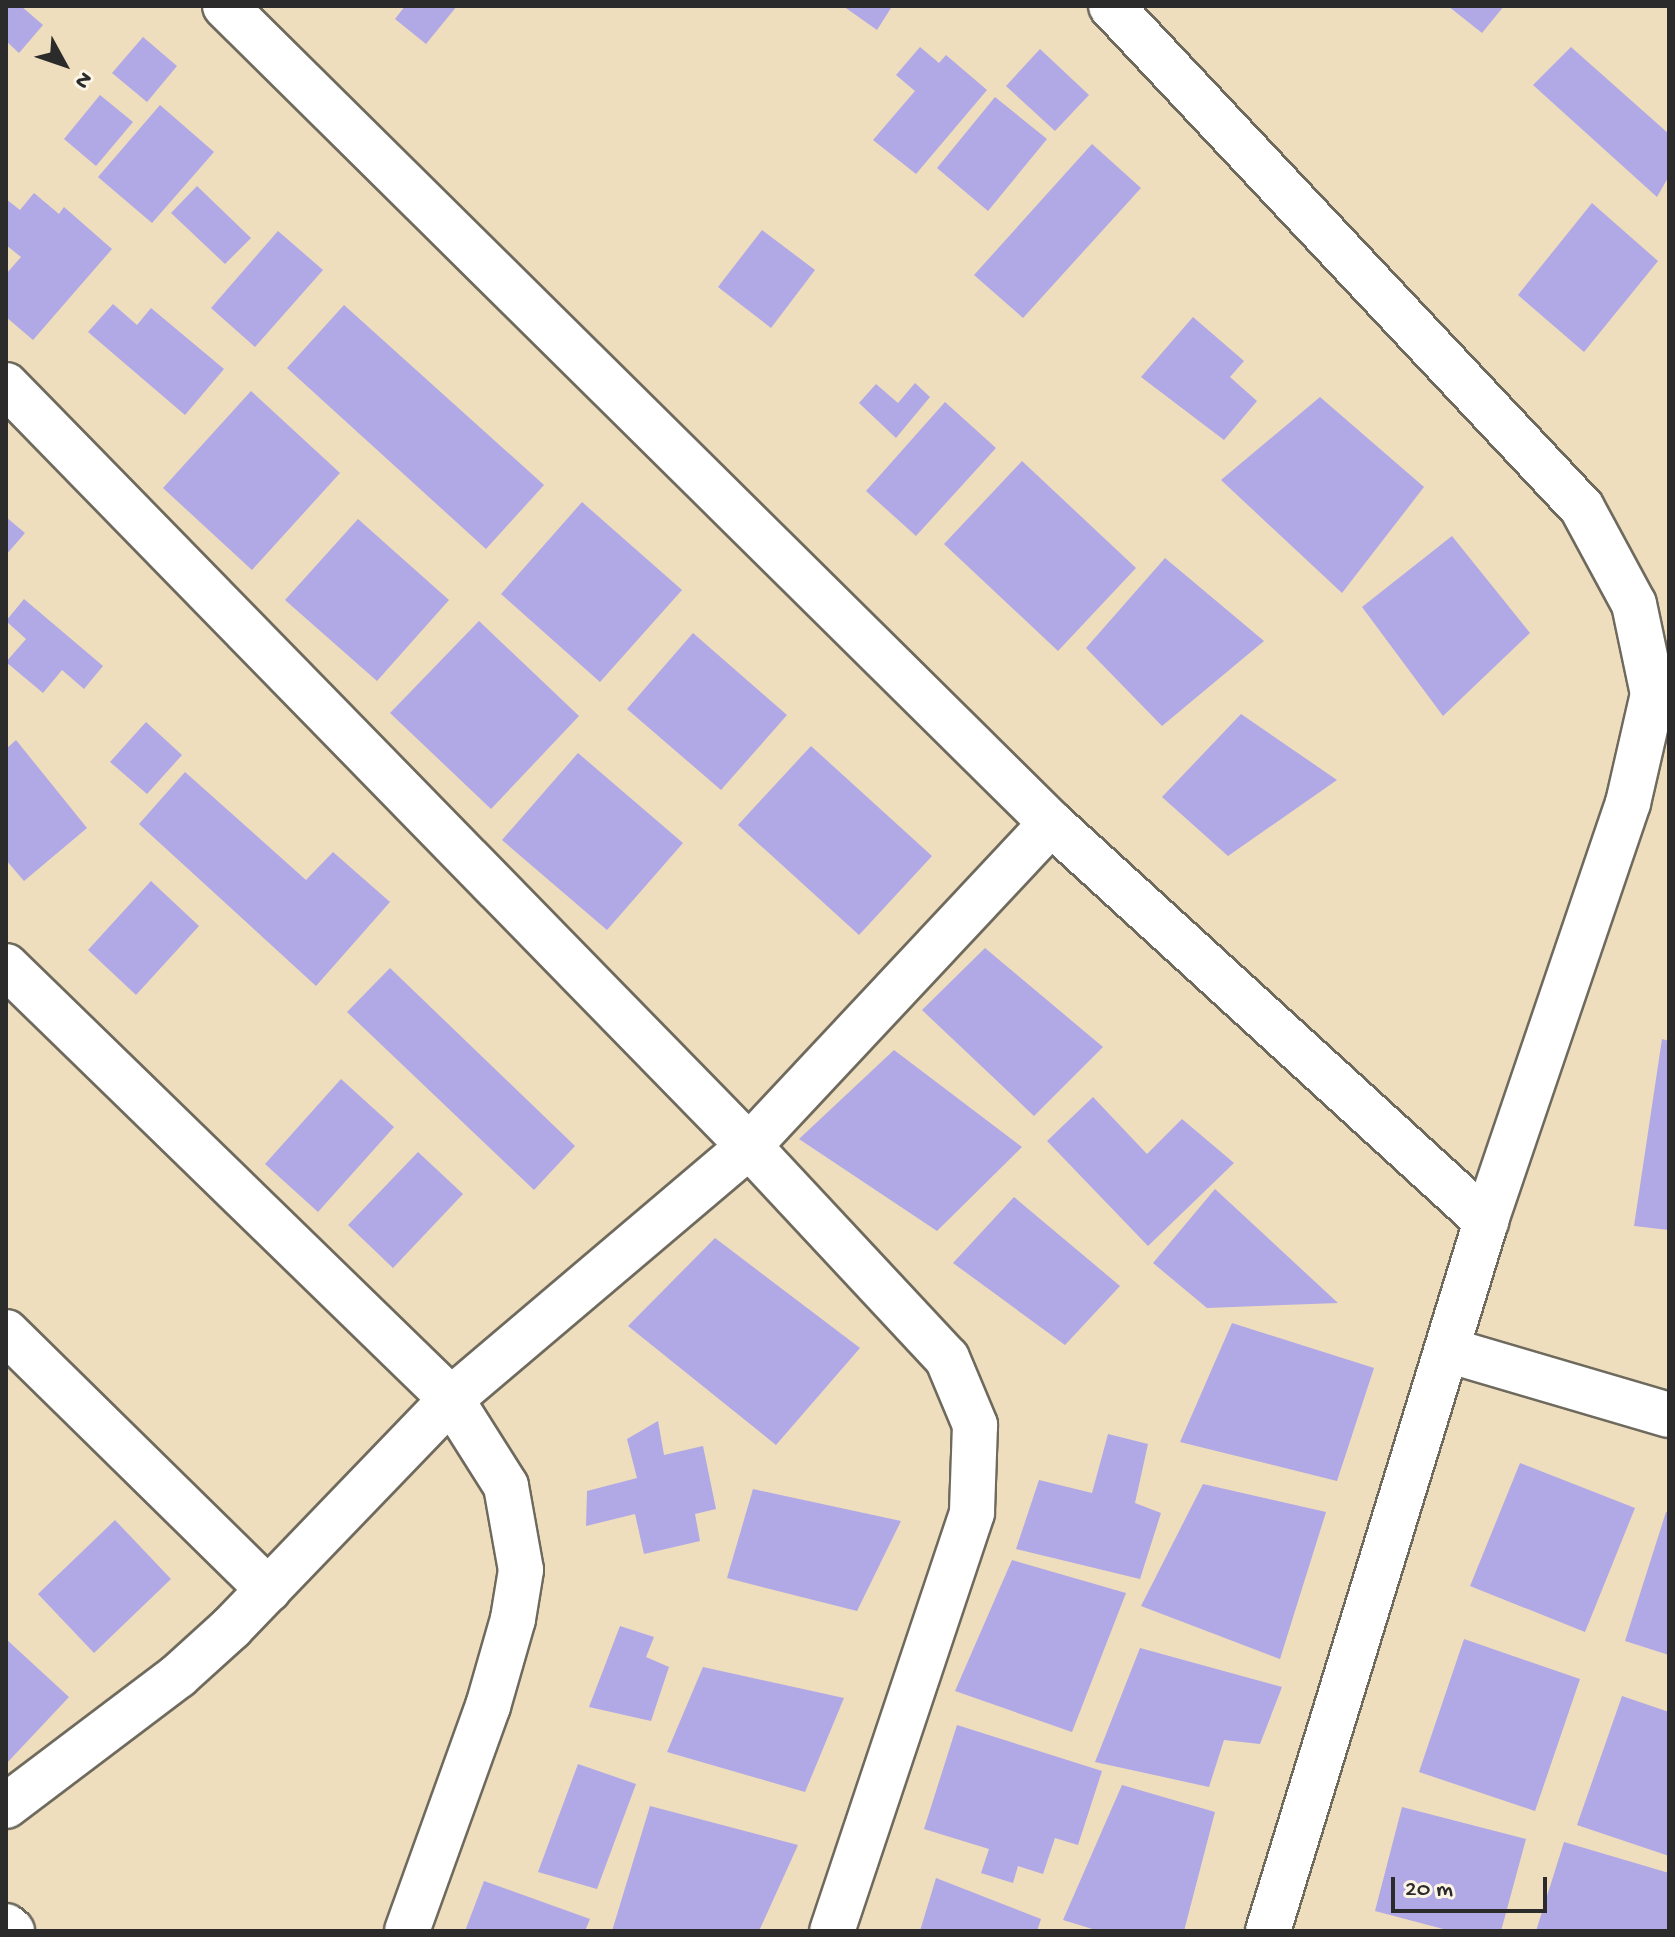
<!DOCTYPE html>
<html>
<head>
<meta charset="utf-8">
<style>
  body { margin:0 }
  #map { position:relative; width:1675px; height:1937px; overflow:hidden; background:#eedebd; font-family:"Gochi Hand",sans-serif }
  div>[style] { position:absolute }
  .building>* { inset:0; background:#b1a8e6 }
  .roads { filter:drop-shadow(2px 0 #6f6a5e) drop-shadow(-2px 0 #6f6a5e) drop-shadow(0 2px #6f6a5e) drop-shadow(0 -2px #6f6a5e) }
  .minor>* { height:44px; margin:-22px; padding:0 22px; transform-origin:22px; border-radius:22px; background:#fff }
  span { translate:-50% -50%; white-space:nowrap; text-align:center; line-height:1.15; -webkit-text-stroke:6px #fcf5e5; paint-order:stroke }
  .frame { position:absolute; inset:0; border:8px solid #2b2b2b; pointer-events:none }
  .north { position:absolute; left:24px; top:24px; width:80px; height:80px; -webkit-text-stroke:6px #fcf5e5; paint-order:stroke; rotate:130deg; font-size:22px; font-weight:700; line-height:32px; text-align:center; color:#2b2b2b }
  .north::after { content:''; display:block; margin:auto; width:28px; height:36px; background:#2b2b2b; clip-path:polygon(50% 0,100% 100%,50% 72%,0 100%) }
  .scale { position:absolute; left:1391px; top:1877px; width:156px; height:36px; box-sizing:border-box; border:4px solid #2b2b2b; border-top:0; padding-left:10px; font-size:24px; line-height:28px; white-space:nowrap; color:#2b2b2b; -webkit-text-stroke:6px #fcf5e5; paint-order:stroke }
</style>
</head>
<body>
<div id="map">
  <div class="building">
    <div style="clip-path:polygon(6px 6px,21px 6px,43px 25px,19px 53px,6px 41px)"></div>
    <div style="clip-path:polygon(405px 6px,457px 6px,426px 44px,395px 19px)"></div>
    <div style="clip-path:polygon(843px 6px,888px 6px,891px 8px,877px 30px)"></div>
    <div style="clip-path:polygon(1448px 6px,1504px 6px,1482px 33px)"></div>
    <div style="clip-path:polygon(143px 37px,177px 66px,147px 102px,112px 73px)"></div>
    <div style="clip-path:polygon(920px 47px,939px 63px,946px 55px,987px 90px,916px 174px,873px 140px,915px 91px,896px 75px)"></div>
    <div style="clip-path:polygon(1571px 47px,1669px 134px,1669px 176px,1657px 197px,1533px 85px)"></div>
    <div style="clip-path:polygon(1040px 49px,1089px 95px,1055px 131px,1006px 86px)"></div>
    <div style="clip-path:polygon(100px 95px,133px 122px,96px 166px,64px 139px)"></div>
    <div style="clip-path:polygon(995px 97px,1047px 139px,988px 211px,937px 168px)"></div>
    <div style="clip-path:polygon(160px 105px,214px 152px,152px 223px,98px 177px)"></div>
    <div style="clip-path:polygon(1092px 144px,1141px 188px,1023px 318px,974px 275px)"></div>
    <div style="clip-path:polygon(197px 186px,251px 238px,225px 264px,171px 213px)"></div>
    <div style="clip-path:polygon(34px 193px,59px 214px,64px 207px,112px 249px,33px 340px,6px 317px,6px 274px,21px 257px,6px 245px,6px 199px,20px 210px)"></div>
    <div style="clip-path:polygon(1592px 203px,1658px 261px,1584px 352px,1518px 295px)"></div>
    <div style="clip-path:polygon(762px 230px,815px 270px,771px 328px,718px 287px)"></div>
    <div style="clip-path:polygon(278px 231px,323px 270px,255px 347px,211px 308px)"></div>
    <div style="clip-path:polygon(113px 304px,137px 325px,151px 308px,224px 369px,185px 415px,88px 332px)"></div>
    <div style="clip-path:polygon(344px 305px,544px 485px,486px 549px,287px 368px)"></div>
    <div style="clip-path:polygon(1193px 317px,1244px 361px,1230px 377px,1257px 401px,1224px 440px,1141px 377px)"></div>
    <div style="clip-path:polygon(915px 383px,930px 397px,896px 438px,859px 403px,876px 384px,898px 403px)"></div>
    <div style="clip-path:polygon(251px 391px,340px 473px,252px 570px,163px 488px)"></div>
    <div style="clip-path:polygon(1320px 397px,1424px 487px,1342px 593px,1221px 480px)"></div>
    <div style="clip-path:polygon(945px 402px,996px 448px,916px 536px,866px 491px)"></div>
    <div style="clip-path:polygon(1022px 461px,1136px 568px,1058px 651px,944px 544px)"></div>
    <div style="clip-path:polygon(582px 502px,682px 590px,600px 682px,501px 594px)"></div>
    <div style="clip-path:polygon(6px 517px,25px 533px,6px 555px)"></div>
    <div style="clip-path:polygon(358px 519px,449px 600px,377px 681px,285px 600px)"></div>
    <div style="clip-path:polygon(1452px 536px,1530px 633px,1443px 716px,1362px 607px)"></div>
    <div style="clip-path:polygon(1165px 558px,1264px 641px,1162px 726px,1086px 648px)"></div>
    <div style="clip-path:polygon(24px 599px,103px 666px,84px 689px,62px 670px,43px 693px,6px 662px,26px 639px,6px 621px)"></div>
    <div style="clip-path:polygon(479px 621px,579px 716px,491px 809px,390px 713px)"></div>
    <div style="clip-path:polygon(693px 633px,787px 715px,721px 790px,627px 709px)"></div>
    <div style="clip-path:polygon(1241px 714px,1337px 780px,1228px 856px,1162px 797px)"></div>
    <div style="clip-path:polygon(146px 722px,182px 755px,147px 794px,110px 762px)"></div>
    <div style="clip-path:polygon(16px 740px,87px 828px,24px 881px,6px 860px,6px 749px)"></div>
    <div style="clip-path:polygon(811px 746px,932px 856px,859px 935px,738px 825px)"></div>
    <div style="clip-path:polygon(578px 753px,683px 843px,607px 930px,502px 840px)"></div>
    <div style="clip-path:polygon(185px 772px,306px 880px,333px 852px,390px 902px,316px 986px,139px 824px)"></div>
    <div style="clip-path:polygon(151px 881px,199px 926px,136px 995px,88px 950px)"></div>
    <div style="clip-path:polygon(985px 948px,1103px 1047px,1034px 1116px,922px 1010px)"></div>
    <div style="clip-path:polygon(390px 968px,575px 1146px,534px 1190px,347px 1012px)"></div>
    <div style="clip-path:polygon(1662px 1039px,1669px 1041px,1669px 1230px,1634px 1226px)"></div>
    <div style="clip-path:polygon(894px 1050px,1022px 1147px,937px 1231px,799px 1139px)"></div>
    <div style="clip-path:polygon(341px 1079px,394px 1127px,318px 1212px,265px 1164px)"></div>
    <div style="clip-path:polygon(1093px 1097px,1147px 1154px,1182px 1119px,1234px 1163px,1148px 1246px,1047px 1141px)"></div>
    <div style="clip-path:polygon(418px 1152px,463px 1194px,393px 1268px,348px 1225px)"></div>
    <div style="clip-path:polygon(1215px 1189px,1338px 1303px,1207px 1308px,1153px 1263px)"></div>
    <div style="clip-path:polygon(1014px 1197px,1120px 1286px,1065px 1345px,953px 1263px)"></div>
    <div style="clip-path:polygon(715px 1238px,860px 1348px,776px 1445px,628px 1326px)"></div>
    <div style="clip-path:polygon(1232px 1323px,1374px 1368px,1337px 1481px,1180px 1442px)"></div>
    <div style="clip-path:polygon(658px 1421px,664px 1455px,703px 1446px,716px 1509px,695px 1514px,700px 1541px,644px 1554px,635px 1514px,586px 1526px,587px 1491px,637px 1478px,627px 1439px)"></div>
    <div style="clip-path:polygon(1108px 1434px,1148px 1444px,1135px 1503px,1161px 1513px,1140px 1579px,1016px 1549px,1039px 1480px,1092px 1493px)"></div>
    <div style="clip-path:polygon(1520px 1463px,1635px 1508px,1585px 1632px,1470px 1586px)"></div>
    <div style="clip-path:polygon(1203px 1484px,1326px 1512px,1280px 1659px,1141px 1606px)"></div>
    <div style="clip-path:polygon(753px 1489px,901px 1521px,857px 1611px,727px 1578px)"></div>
    <div style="clip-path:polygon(1666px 1512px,1669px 1513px,1669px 1655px,1625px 1641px)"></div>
    <div style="clip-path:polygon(115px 1520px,171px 1579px,94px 1653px,38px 1594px)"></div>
    <div style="clip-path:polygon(1012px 1560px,1126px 1593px,1072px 1732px,955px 1691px)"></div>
    <div style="clip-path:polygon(620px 1626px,654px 1637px,646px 1657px,669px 1667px,651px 1721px,589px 1707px)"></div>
    <div style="clip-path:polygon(6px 1639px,69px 1697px,6px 1764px)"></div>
    <div style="clip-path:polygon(1464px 1639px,1580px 1679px,1535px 1811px,1419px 1772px)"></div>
    <div style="clip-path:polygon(1140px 1648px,1282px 1687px,1260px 1744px,1224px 1740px,1209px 1787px,1095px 1762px)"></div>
    <div style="clip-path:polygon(703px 1667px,844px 1698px,805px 1792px,667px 1752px)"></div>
    <div style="clip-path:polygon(1622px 1696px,1669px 1712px,1669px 1856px,1577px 1825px)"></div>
    <div style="clip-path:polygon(957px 1725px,1102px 1771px,1078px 1845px,1055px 1838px,1043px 1874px,1018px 1866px,1013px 1883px,981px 1873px,989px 1849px,924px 1829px)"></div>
    <div style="clip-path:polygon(578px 1764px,636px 1784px,597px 1889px,538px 1872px)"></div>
    <div style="clip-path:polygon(1122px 1785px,1215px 1812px,1184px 1931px,1099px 1931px,1063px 1920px)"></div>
    <div style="clip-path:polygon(650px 1806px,798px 1845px,759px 1931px,612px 1931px)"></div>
    <div style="clip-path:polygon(1402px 1807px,1526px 1839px,1501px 1931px,1451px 1931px,1375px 1911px)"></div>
    <div style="clip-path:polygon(1564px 1842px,1669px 1873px,1669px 1931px,1536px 1931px)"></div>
    <div style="clip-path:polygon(936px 1878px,1041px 1919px,1037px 1931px,920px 1931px)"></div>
    <div style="clip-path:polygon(484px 1881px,590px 1919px,585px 1931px,465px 1931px)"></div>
  </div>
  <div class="roads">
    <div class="minor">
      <div style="left:225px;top:6px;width:1162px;rotate:44.69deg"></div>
      <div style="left:1051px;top:823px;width:590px;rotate:42.46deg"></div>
      <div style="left:1111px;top:6px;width:688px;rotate:46.82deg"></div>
      <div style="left:1582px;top:508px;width:109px;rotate:61.6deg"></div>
      <div style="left:1634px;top:604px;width:92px;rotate:78.1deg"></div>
      <div style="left:1653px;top:694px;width:112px;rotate:102.9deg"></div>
      <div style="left:1628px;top:803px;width:441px;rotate:108.8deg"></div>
      <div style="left:1486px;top:1221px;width:743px;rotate:107.07deg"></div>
      <div style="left:6px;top:385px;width:1064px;rotate:45.69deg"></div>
      <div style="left:749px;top:1146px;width:290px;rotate:47deg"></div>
      <div style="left:947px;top:1358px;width:73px;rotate:67.3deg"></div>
      <div style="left:975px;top:1425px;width:88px;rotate:92deg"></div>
      <div style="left:972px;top:1513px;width:441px;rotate:108.5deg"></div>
      <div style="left:6px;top:966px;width:621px;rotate:44.22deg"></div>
      <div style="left:451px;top:1399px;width:103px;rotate:57.7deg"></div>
      <div style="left:506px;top:1486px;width:85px;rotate:79.9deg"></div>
      <div style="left:521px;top:1570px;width:50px;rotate:99.3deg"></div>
      <div style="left:513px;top:1619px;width:91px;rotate:106deg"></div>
      <div style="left:488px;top:1706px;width:239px;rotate:109.8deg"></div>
      <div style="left:6px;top:1332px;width:368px;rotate:44.5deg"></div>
      <div style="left:1448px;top:1350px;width:230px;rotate:16.4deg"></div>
      <div style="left:6px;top:1806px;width:216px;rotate:-37.1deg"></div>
      <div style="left:178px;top:1676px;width:72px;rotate:-42.2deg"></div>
      <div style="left:231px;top:1628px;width:318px;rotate:-46.1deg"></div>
      <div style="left:451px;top:1399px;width:391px;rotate:-40.3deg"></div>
      <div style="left:749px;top:1146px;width:442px;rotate:-46.9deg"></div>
      <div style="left:6px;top:1926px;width:8px;rotate:40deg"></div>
    </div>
  </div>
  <div class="frame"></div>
  <div class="north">N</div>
  <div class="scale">20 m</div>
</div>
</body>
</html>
